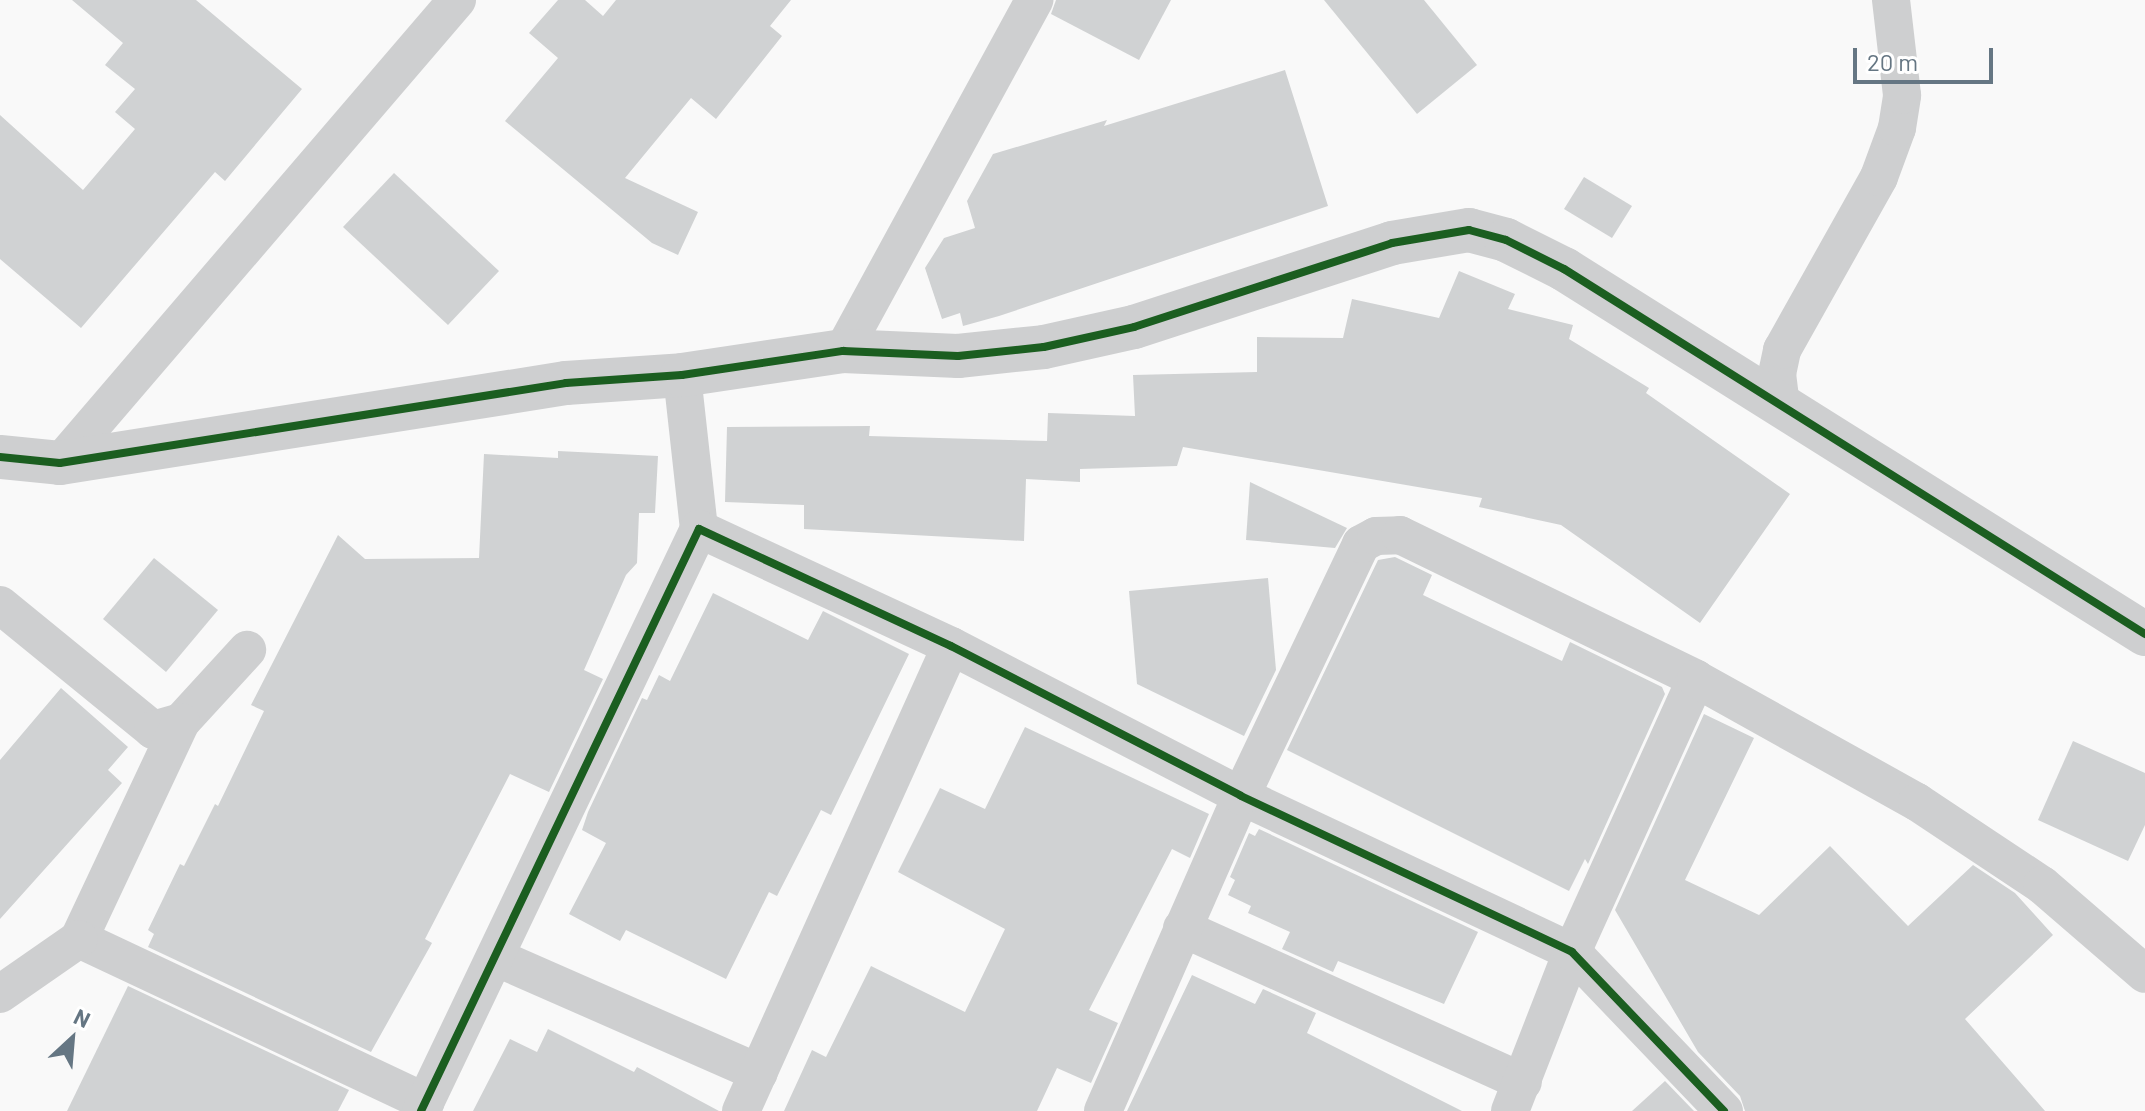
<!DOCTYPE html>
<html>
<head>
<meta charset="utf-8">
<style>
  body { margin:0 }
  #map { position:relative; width:2145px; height:1111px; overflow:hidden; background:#f9f9f9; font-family:Barlow,sans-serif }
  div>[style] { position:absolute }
  .building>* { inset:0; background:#d0d2d3 }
  .minor>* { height:38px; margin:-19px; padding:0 19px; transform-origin:19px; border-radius:19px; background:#cecfd0 }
  .tertiary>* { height:44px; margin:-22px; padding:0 22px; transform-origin:22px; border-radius:22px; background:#cecfd0 }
  .cycleway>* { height:8px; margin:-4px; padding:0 4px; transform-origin:4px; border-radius:4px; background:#1b5e20 }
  span { translate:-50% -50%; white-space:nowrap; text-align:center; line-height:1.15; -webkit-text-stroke:8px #fff; paint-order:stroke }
  .north { position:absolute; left:32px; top:999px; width:80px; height:80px; -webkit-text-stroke:6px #fff; paint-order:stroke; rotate:26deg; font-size:22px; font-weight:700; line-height:32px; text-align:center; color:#657683 }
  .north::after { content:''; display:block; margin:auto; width:28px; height:36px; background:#657683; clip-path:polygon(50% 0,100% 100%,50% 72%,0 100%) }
  .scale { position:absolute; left:1853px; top:48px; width:140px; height:36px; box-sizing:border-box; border:4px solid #657683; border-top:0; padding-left:10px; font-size:24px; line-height:28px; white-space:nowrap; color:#657683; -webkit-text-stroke:6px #fff; paint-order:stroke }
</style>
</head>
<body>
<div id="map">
  <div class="building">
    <div style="clip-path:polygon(72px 0,196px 0,302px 89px,225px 181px,215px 172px,81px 328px,0 259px,0 115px,83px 190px,135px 129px,115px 112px,135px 89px,105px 65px,123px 43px)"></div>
    <div style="clip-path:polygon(558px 0,585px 0,603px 16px,616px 0,791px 0,770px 26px,782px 36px,716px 119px,691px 98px,625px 178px,698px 212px,678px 255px,652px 243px,505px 121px,558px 58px,529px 33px)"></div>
    <div style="clip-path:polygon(1056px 0,1171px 0,1139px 60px,1051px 14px)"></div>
    <div style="clip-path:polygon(1324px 0,1424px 0,1477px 65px,1417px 114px)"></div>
    <div style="clip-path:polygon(1285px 70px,1328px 206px,999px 316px,963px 326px,960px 313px,942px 319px,925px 268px,944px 238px,975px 228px,967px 201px,993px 154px,1107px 120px,1104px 126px)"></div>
    <div style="clip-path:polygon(394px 173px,499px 271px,448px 325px,343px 227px)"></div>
    <div style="clip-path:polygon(1584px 177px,1632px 206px,1612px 238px,1564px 209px)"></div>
    <div style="clip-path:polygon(1459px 271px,1515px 294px,1508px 309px,1573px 325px,1569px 339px,1649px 388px,1646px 393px,1790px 494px,1700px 623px,1561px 525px,1479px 507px,1482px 498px,1183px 447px,1177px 466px,1080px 469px,1080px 482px,1026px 479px,1024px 541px,804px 529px,804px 505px,725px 502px,727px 427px,870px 426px,869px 436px,1047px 441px,1048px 413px,1135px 416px,1133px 375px,1257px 372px,1257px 337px,1343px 338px,1352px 299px,1439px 318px)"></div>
    <div style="clip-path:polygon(558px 451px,658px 456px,655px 513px,639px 513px,637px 563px,626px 575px,584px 670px,603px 679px,549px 792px,510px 774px,425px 939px,432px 943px,371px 1052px,148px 947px,154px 934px,148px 930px,180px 864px,184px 866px,215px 804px,218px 806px,264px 711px,251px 705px,338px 535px,365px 559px,479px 558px,484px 454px,558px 458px)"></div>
    <div style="clip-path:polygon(1250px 482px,1347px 528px,1335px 548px,1246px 540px)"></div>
    <div style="clip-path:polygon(1395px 557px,1432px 575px,1423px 595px,1562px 661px,1570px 642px,1662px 687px,1665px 694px,1588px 864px,1585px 859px,1569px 891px,1287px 750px,1378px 560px)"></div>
    <div style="clip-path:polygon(154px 558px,218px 610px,166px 672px,103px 619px)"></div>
    <div style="clip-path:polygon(1268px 578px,1276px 670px,1244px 736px,1137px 684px,1129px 591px)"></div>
    <div style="clip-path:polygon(713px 593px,808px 640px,823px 611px,909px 654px,831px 815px,821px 810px,777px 896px,769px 892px,726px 979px,626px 930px,620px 941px,569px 914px,606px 843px,582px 830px,588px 812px,642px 698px,647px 700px,659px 675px,670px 681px)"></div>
    <div style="clip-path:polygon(61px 688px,128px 747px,108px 770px,122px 783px,0 919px,0 760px)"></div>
    <div style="clip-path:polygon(1704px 714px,1754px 738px,1685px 880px,1759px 915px,1830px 846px,1908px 926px,1973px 865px,2015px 893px,2053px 935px,1965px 1019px,2045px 1111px,1745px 1111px,1740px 1096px,1698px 1052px,1615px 910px)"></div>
    <div style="clip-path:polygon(1025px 727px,1209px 814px,1190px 858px,1172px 849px,1089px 1010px,1118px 1023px,1091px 1083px,1057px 1068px,1037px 1111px,784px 1111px,812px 1050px,826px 1057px,871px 966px,965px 1012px,1005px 929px,898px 872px,940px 788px,985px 809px)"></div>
    <div style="clip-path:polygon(2073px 741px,2145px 773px,2145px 825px,2128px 861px,2038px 820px)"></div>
    <div style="clip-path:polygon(1259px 829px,1478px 932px,1444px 1004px,1338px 961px,1333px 972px,1282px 949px,1290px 932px,1248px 913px,1251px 906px,1228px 895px,1235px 880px,1230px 877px,1249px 833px,1255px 836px)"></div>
    <div style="clip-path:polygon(1192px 975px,1255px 1004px,1263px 989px,1316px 1013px,1307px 1033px,1462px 1111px,1127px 1111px)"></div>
    <div style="clip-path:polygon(128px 986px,349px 1090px,338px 1111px,67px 1111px)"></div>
    <div style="clip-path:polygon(548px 1029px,634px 1072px,637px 1067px,719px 1111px,473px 1111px,510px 1039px,537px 1052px)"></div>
    <div style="clip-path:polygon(1665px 1081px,1694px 1111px,1632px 1111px)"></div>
  </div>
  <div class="minor">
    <div style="left:843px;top:351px;width:400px;rotate:-61.4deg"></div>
    <div style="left:682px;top:375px;width:155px;rotate:83.7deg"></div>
    <div style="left:1781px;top:406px;width:32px;rotate:-97deg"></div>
    <div style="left:1777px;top:374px;width:25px;rotate:-78deg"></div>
    <div style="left:1782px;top:350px;width:198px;rotate:-60.7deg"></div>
    <div style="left:1879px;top:177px;width:52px;rotate:-69.8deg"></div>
    <div style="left:1897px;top:128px;width:33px;rotate:-81deg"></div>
    <div style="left:1902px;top:95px;width:96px;rotate:-96.6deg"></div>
    <div style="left:60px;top:463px;width:610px;rotate:-49.39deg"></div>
    <div style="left:0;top:605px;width:198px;rotate:39.2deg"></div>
    <div style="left:153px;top:730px;width:29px;rotate:-16deg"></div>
    <div style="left:181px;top:722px;width:98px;rotate:-47.5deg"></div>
    <div style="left:181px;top:722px;width:240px;rotate:115.2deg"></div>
    <div style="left:79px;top:939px;width:383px;rotate:25.2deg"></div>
    <div style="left:1182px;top:928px;width:374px;rotate:24.3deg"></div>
    <div style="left:495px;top:957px;width:288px;rotate:23.7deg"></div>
    <div style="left:0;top:994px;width:96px;rotate:-34.8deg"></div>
    <div style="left:421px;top:1111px;width:645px;rotate:-64.47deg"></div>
    <div style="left:699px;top:529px;width:278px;rotate:24.9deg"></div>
    <div style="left:951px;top:646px;width:326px;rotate:27.3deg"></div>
    <div style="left:1241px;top:796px;width:366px;rotate:25.2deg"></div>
    <div style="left:1572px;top:952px;width:220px;rotate:46.3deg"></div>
    <div style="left:741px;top:1111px;width:510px;rotate:-65.7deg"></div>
    <div style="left:1103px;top:1111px;width:344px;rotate:-66.3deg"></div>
    <div style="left:1241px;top:796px;width:279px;rotate:-64.5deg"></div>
    <div style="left:1361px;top:544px;width:17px;rotate:-28deg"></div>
    <div style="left:1376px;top:536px;width:24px;rotate:-2deg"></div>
    <div style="left:1400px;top:535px;width:329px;rotate:25.9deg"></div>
    <div style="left:1510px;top:1111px;width:171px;rotate:-68.7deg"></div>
    <div style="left:1572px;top:952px;width:300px;rotate:-65.6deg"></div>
    <div style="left:1696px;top:679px;width:253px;rotate:29.1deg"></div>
    <div style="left:1917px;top:802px;width:150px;rotate:33.6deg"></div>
    <div style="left:2042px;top:885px;width:136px;rotate:40.8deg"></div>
  </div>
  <div class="tertiary">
    <div style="left:0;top:457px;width:60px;rotate:5.7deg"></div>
    <div style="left:60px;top:463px;width:512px;rotate:-8.98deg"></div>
    <div style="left:566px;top:383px;width:116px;rotate:-3.9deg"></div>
    <div style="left:682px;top:375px;width:163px;rotate:-8.5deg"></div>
    <div style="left:843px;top:351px;width:115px;rotate:2.5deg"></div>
    <div style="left:958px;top:356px;width:86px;rotate:-6deg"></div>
    <div style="left:1044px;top:347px;width:92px;rotate:-12.5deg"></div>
    <div style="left:1134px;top:327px;width:271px;rotate:-18deg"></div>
    <div style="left:1392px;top:243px;width:78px;rotate:-9.6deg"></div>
    <div style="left:1469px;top:230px;width:38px;rotate:15deg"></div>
    <div style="left:1506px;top:240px;width:65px;rotate:26.6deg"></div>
    <div style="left:1564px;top:269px;width:686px;rotate:32.14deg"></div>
  </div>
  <div class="cycleway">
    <div style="left:0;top:457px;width:60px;rotate:5.7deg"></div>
    <div style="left:60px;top:463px;width:512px;rotate:-8.98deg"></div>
    <div style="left:566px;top:383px;width:116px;rotate:-3.9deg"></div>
    <div style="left:682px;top:375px;width:163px;rotate:-8.5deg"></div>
    <div style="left:843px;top:351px;width:115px;rotate:2.5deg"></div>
    <div style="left:958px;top:356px;width:86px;rotate:-6deg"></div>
    <div style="left:1044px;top:347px;width:92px;rotate:-12.5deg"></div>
    <div style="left:1134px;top:327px;width:271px;rotate:-18deg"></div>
    <div style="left:1392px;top:243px;width:78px;rotate:-9.6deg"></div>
    <div style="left:1469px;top:230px;width:38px;rotate:15deg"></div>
    <div style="left:1506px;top:240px;width:65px;rotate:26.6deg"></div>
    <div style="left:1564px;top:269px;width:686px;rotate:32.14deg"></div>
    <div style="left:421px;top:1111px;width:645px;rotate:-64.47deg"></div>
    <div style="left:699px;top:529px;width:278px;rotate:24.9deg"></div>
    <div style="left:951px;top:646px;width:326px;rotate:27.3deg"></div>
    <div style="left:1241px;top:796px;width:366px;rotate:25.2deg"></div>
    <div style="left:1572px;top:952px;width:220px;rotate:46.3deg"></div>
  </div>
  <div class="north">N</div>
  <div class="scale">20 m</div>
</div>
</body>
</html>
